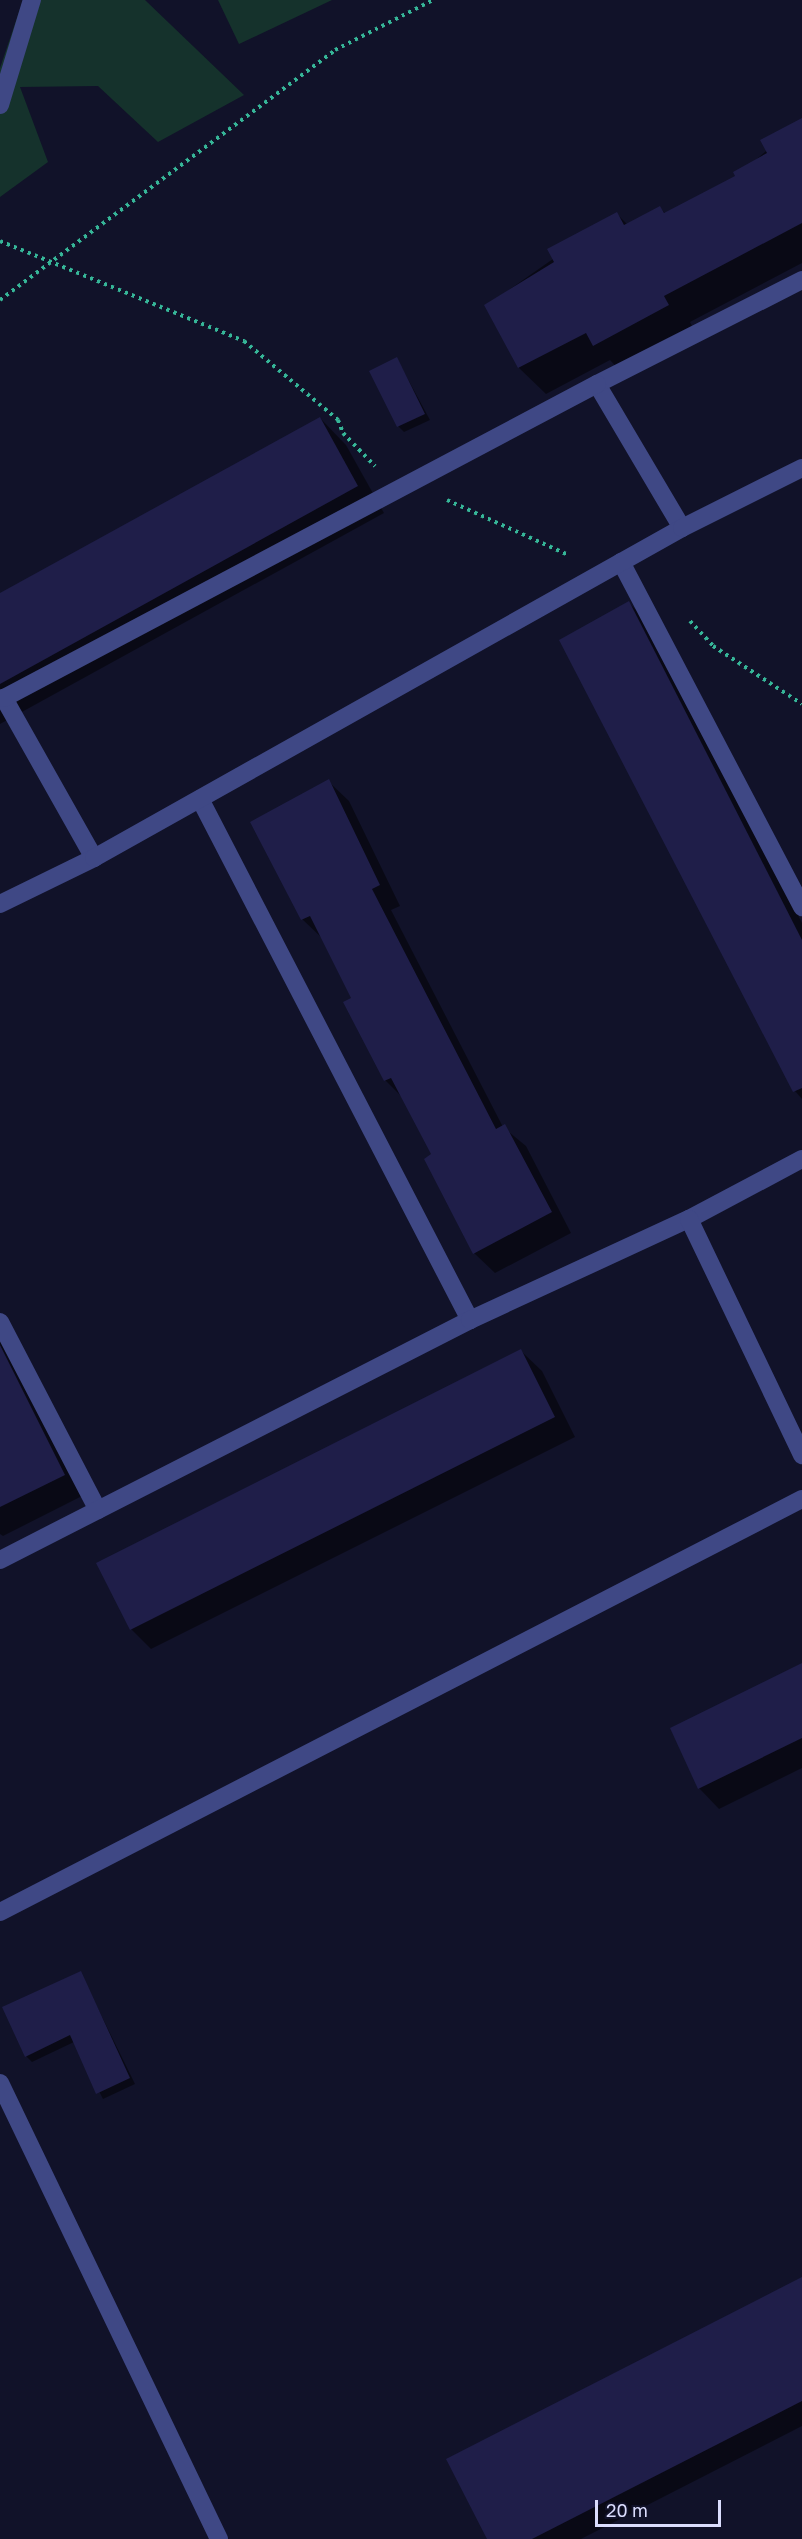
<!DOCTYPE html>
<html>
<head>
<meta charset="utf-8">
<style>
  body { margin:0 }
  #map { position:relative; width:802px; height:2539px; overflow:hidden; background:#111229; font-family:"Golos Text",sans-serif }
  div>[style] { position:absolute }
  .green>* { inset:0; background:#15322c }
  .shadow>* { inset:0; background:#0007 }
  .building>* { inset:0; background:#1f1e49 }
  .path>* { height:4px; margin-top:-2px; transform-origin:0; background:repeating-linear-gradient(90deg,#36b698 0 3px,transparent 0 7.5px) }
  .minor>* { height:18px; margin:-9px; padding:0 9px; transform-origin:9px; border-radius:9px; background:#3f4885 }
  span { translate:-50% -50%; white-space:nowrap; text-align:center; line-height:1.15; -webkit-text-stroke:4.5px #111229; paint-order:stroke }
  .scale { position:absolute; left:595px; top:2500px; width:126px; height:27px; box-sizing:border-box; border:3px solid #dbddfd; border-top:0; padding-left:8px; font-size:18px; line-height:21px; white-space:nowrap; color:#dbddfd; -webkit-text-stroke:4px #111229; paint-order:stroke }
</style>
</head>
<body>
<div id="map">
  <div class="green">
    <div style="clip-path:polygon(23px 0,145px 0,244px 95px,158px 142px,98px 86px,20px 87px,48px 162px,0 197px,0 68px)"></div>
    <div style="clip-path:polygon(218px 0,332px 0,239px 44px)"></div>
  </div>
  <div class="shadow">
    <div style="clip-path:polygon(802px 120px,802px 263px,690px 322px,695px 332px,620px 371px,610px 360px,546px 394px,519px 368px,486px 306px,617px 214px,628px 225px,660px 208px,666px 214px,737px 176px)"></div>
    <div style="clip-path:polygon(397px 359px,430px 420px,404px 432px,398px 426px)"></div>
    <div style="clip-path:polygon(320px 418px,346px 445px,384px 513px,0 724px,0 595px)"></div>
    <div style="clip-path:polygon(629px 603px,649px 623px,802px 923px,802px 1099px,795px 1091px)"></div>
    <div style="clip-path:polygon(328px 781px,349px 801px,400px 906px,391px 910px,503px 1127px,526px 1146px,571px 1233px,495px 1273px,474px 1253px,433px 1154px,404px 1099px,385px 1080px,345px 1003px,353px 998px,323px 939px,302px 919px)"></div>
    <div style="clip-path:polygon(0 1328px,84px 1495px,3px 1536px,0 1534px)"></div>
    <div style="clip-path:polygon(521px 1351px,542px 1371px,575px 1437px,151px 1649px,131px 1629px)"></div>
    <div style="clip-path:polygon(802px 1664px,802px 1768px,719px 1809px,699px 1788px)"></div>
    <div style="clip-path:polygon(80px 1972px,135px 2084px,103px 2099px,74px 2042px,32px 2062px,26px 2056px)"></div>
    <div style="clip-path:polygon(802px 2279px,802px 2426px,581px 2539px,488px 2539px)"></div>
  </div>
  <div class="building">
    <div style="clip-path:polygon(802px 118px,802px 223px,664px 296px,669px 305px,593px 346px,586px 333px,518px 368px,484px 305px,554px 262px,547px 249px,617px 212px,624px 225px,660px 206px,664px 213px,735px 176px,733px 172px,767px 153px,760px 140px)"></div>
    <div style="clip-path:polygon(397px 357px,425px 414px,397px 427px,369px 371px)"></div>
    <div style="clip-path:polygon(320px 417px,358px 486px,0 684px,0 593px)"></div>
    <div style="clip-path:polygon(629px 601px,802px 940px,802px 1088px,793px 1092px,559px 640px)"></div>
    <div style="clip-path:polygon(329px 779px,380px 885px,372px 889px,496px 1129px,505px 1124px,552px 1212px,473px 1254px,424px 1159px,431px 1154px,391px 1078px,384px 1081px,343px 1002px,351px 998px,310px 916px,301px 920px,250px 822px)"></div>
    <div style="clip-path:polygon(0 1345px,65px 1475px,0 1507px)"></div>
    <div style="clip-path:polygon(521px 1349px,555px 1417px,130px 1630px,96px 1563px)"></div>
    <div style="clip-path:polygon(802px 1663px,802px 1738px,698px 1789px,670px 1728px)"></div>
    <div style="clip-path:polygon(81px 1971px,130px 2078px,96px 2094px,70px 2035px,25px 2057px,2px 2007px)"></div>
    <div style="clip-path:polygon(802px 2277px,802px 2401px,532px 2539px,487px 2539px,446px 2459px)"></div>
  </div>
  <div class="path">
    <div style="left:0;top:241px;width:264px;rotate:22.3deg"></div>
    <div style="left:244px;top:341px;width:123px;rotate:40deg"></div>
    <div style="left:338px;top:420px;width:14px;rotate:69deg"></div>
    <div style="left:343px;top:433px;width:46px;rotate:45.9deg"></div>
    <div style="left:0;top:300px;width:418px;rotate:-36.7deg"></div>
    <div style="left:335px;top:50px;width:110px;rotate:-27deg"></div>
    <div style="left:447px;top:500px;width:133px;rotate:24.4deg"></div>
    <div style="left:690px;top:621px;width:34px;rotate:47deg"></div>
    <div style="left:713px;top:646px;width:106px;rotate:33.1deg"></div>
  </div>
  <div class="minor">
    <div style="left:0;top:105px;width:110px;rotate:-73.1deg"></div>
    <div style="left:682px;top:528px;width:167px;rotate:-120.6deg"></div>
    <div style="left:597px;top:384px;width:230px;rotate:-26.9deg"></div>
    <div style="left:621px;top:562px;width:390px;rotate:62.3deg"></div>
    <div style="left:200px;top:799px;width:587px;rotate:62.61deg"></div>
    <div style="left:94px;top:858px;width:184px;rotate:-119.4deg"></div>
    <div style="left:4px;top:698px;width:671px;rotate:-27.9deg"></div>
    <div style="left:0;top:904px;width:105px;rotate:-26.1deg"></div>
    <div style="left:94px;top:858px;width:674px;rotate:-29.3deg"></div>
    <div style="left:682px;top:528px;width:134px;rotate:-26.6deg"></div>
    <div style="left:689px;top:1219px;width:128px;rotate:-28deg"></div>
    <div style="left:0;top:1322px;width:212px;rotate:62.5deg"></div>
    <div style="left:0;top:1560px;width:528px;rotate:-27.05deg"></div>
    <div style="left:470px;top:1320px;width:241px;rotate:-24.8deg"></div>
    <div style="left:689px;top:1219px;width:262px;rotate:64.4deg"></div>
    <div style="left:0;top:1912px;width:902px;rotate:-27.25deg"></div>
    <div style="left:0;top:2083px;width:506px;rotate:64.35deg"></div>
  </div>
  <div class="scale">20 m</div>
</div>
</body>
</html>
